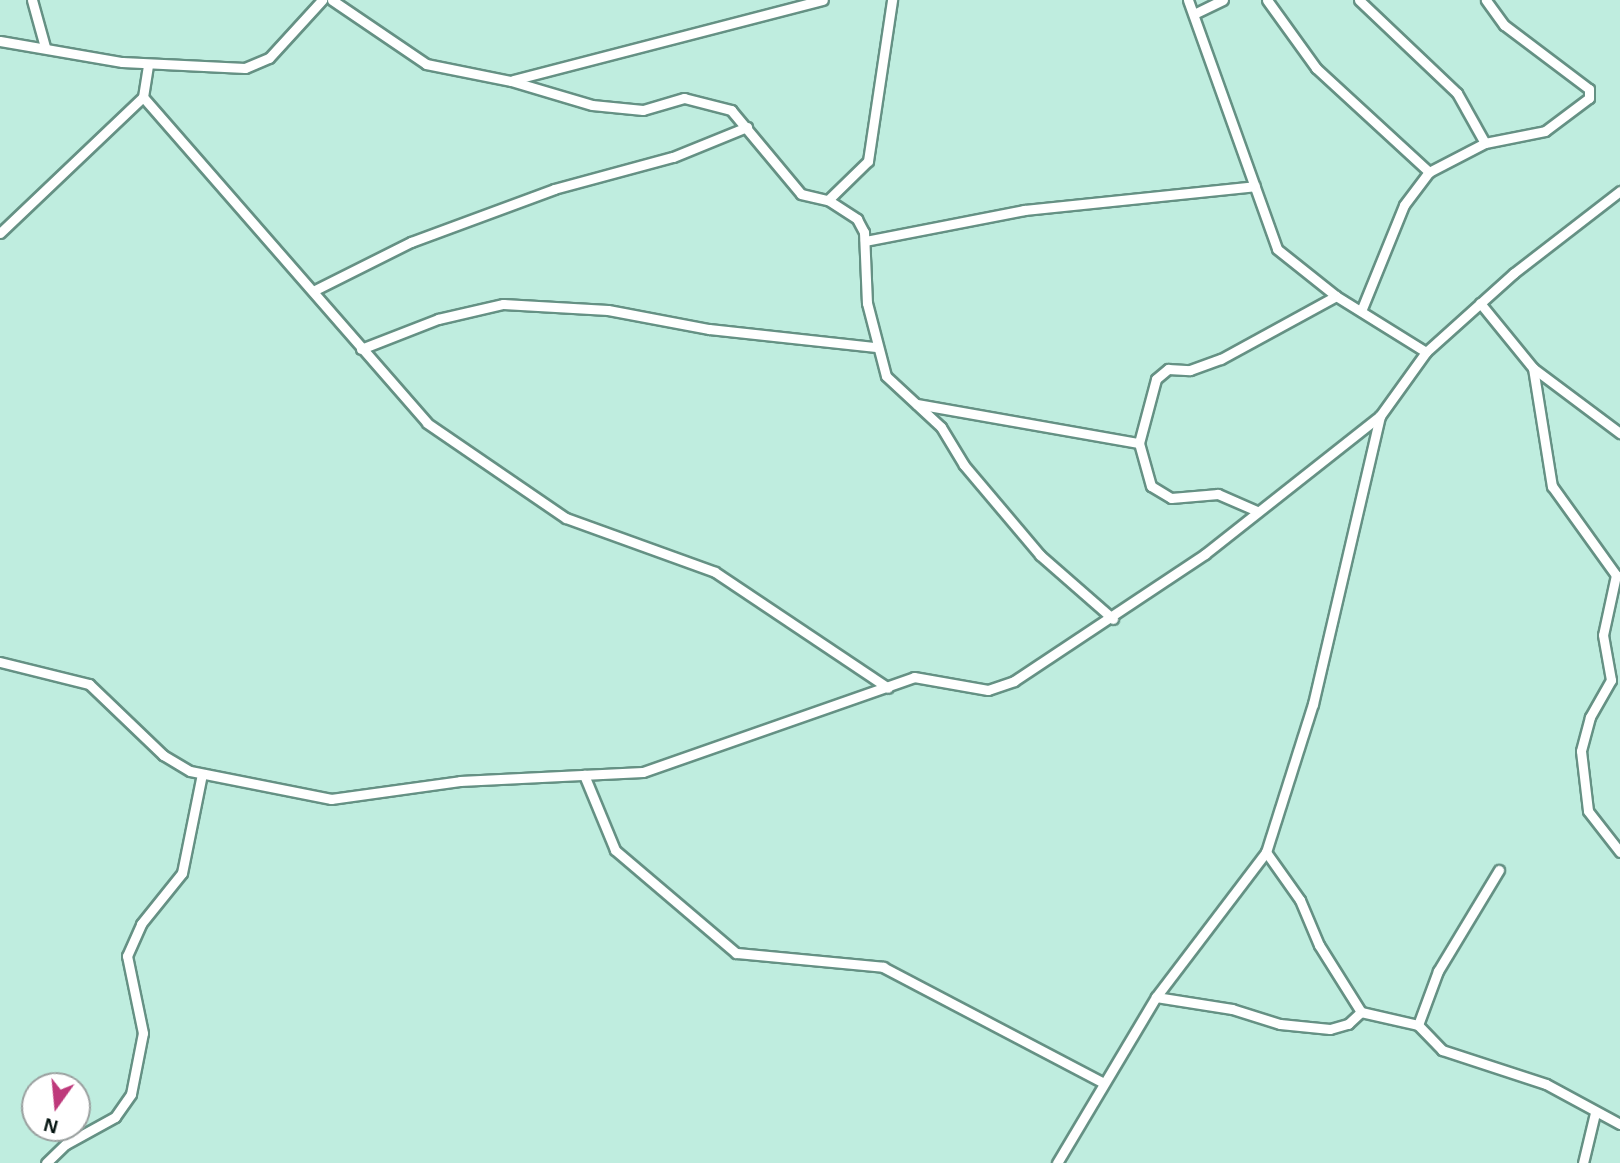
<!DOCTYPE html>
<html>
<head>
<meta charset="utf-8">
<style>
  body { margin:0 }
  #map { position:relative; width:1620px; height:1163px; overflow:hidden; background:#bfeddf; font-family:Arial,sans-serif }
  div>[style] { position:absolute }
  .roads { filter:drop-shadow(2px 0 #659184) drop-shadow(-2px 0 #659184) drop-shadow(0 2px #659184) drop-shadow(0 -2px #659184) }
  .street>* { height:9px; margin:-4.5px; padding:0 4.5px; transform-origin:4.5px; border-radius:4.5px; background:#fff }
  span { translate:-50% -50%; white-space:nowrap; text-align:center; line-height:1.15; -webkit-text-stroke:5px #fff; paint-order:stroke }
  .north { position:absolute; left:21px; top:1072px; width:70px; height:70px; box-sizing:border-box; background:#fff; border:2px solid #9aa09f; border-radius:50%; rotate:195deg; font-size:19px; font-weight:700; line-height:28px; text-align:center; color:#02120e }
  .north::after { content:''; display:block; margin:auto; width:24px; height:32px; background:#be397b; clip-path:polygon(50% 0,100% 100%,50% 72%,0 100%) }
</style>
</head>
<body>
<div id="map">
  <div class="roads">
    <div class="street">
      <div style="left:32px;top:0;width:49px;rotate:74.5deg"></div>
      <div style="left:332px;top:0;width:114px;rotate:34.2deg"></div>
      <div style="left:426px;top:64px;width:87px;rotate:11.3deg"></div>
      <div style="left:511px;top:81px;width:84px;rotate:16.5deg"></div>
      <div style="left:592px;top:105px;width:51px;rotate:5.6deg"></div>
      <div style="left:643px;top:110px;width:43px;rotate:-16.3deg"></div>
      <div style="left:684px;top:98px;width:49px;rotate:14.3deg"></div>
      <div style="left:731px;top:110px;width:109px;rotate:50.2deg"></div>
      <div style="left:801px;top:194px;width:28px;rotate:13deg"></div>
      <div style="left:828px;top:200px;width:35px;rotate:33deg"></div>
      <div style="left:857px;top:219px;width:15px;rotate:62deg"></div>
      <div style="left:864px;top:232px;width:71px;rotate:87.6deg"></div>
      <div style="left:867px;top:303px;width:75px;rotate:75.4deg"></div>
      <div style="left:886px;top:376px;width:75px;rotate:42.8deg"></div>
      <div style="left:941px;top:427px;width:44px;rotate:58.8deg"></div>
      <div style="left:964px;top:465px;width:118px;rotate:49.8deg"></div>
      <div style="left:1040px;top:555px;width:97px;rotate:41.2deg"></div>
      <div style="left:1188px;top:0;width:264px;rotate:70.3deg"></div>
      <div style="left:1277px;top:249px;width:75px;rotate:38.5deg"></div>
      <div style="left:1336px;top:296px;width:106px;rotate:31.9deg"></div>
      <div style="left:1267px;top:0;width:84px;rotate:54.2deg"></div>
      <div style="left:1316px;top:68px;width:154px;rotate:42.6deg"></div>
      <div style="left:1359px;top:0;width:135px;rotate:43.5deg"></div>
      <div style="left:1457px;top:93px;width:57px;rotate:60.8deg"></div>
      <div style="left:1196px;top:13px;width:30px;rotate:-26deg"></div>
      <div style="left:0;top:41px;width:124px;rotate:9.8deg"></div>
      <div style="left:122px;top:62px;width:123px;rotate:2.8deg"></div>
      <div style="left:245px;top:68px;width:26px;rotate:-23deg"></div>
      <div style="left:269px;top:58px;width:79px;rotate:-47.6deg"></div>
      <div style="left:513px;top:80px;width:320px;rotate:-14.5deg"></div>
      <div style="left:143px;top:97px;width:432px;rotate:48.9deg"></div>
      <div style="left:427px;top:423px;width:168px;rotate:34.4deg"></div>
      <div style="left:566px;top:518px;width:158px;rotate:19.9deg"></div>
      <div style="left:715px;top:572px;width:208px;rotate:33.8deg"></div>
      <div style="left:828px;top:200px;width:56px;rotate:-44.3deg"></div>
      <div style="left:868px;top:161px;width:163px;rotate:-81.5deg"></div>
      <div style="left:0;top:233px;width:197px;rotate:-43.6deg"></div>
      <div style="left:143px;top:97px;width:33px;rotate:-81deg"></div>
      <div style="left:865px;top:241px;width:162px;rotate:-11deg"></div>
      <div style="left:1024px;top:210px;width:232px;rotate:-5.9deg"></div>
      <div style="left:313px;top:291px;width:110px;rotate:-26.6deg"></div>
      <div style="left:411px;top:242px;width:153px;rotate:-20.3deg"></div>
      <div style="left:554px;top:189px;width:123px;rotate:-15.1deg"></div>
      <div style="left:673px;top:157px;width:80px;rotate:-22.1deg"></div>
      <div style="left:1480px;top:303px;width:84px;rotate:50.8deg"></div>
      <div style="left:1533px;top:368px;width:109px;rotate:36.8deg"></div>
      <div style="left:1361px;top:311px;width:114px;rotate:-67.9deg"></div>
      <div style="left:1404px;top:205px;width:41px;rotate:-52.9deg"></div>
      <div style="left:1429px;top:172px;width:63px;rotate:-27.4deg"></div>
      <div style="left:1485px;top:143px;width:61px;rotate:-11.3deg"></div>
      <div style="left:1545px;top:131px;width:55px;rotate:-36.9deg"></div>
      <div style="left:1589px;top:98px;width:9px;rotate:-90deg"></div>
      <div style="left:1589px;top:89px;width:106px;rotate:-143deg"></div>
      <div style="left:1504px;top:25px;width:31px;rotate:-126deg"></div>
      <div style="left:361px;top:349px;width:83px;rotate:-21.3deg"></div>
      <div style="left:438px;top:319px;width:67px;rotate:-13deg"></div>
      <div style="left:503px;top:304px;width:105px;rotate:3.3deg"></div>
      <div style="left:608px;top:310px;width:103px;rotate:10.7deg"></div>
      <div style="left:709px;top:329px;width:168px;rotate:6.2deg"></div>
      <div style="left:1533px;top:368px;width:120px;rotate:80.9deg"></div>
      <div style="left:1552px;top:486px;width:110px;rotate:54.3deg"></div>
      <div style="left:1616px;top:575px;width:61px;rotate:102.2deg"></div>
      <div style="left:1603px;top:635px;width:46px;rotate:79.9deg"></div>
      <div style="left:1611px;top:680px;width:43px;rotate:119.6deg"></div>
      <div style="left:1590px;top:717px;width:35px;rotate:105deg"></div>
      <div style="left:1581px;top:751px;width:60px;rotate:83.3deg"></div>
      <div style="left:1588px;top:811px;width:52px;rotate:52deg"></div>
      <div style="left:917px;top:404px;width:225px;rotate:10deg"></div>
      <div style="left:1257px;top:511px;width:43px;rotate:-156.4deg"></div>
      <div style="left:1218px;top:494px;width:47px;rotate:175.1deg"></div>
      <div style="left:1171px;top:498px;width:23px;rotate:-149deg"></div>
      <div style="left:1151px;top:486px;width:45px;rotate:-105.6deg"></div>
      <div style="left:1139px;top:443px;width:66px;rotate:-75.1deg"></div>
      <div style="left:1156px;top:379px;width:16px;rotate:-40deg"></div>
      <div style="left:1168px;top:369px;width:22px;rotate:3deg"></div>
      <div style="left:1190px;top:370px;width:33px;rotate:-20deg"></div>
      <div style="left:1221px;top:359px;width:131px;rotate:-28.7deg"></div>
      <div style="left:0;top:662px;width:92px;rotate:13.9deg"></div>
      <div style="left:89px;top:684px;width:103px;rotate:43.8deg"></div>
      <div style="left:163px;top:755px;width:31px;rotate:31deg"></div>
      <div style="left:190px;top:771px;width:144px;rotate:11.2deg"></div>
      <div style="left:331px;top:799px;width:130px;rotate:-7.9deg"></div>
      <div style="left:460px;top:781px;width:183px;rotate:-2.8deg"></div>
      <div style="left:643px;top:772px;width:287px;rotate:-19.3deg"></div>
      <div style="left:914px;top:677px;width:75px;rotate:10deg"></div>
      <div style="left:988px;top:690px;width:28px;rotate:-19deg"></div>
      <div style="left:1014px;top:681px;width:229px;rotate:-33.6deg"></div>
      <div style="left:1205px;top:554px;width:223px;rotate:-38.3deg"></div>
      <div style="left:584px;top:775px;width:81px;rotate:67.5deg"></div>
      <div style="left:615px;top:850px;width:159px;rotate:40.4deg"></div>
      <div style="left:736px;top:953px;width:148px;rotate:5.4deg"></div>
      <div style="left:883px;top:967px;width:247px;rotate:27.7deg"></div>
      <div style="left:1266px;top:852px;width:59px;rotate:54.7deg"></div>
      <div style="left:1300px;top:900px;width:49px;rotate:67.1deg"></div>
      <div style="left:1319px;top:945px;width:79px;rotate:57.9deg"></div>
      <div style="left:1361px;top:1012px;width:58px;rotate:12.8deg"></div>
      <div style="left:1418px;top:1025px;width:35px;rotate:46deg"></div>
      <div style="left:1442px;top:1050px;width:109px;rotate:18.1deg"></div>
      <div style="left:1546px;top:1084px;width:84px;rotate:28.4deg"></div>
      <div style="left:1156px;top:997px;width:77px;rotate:9deg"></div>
      <div style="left:1232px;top:1009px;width:50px;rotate:17.4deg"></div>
      <div style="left:1280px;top:1024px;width:50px;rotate:5.7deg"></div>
      <div style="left:1330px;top:1029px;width:19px;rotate:-16deg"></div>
      <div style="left:1348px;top:1024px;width:18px;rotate:-43deg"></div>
      <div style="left:1418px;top:1025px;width:58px;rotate:-69.7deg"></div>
      <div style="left:1438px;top:971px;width:118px;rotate:-58.9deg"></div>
      <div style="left:46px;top:1163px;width:28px;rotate:-44deg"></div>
      <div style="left:66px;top:1144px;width:56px;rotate:-28.9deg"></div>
      <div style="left:115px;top:1117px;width:28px;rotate:-55deg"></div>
      <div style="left:131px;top:1094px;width:62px;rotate:-78.9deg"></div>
      <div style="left:143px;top:1033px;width:79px;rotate:-101.7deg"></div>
      <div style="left:127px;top:956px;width:35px;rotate:-66deg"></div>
      <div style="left:141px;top:924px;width:65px;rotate:-51.2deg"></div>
      <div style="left:182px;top:873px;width:101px;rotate:-78.6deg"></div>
      <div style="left:1057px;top:1163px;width:193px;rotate:-59.2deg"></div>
      <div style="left:1156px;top:997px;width:182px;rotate:-52.8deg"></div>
      <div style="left:1266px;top:852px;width:155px;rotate:-72.4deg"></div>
      <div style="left:1313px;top:704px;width:296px;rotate:-76.9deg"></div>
      <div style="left:1380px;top:416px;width:79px;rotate:-54.3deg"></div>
      <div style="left:1426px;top:352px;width:118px;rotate:-41.9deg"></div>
      <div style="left:1514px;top:273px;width:134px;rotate:-37.7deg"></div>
      <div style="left:1583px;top:1163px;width:51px;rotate:-76.5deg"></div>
    </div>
  </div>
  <div class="north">N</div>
</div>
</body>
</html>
